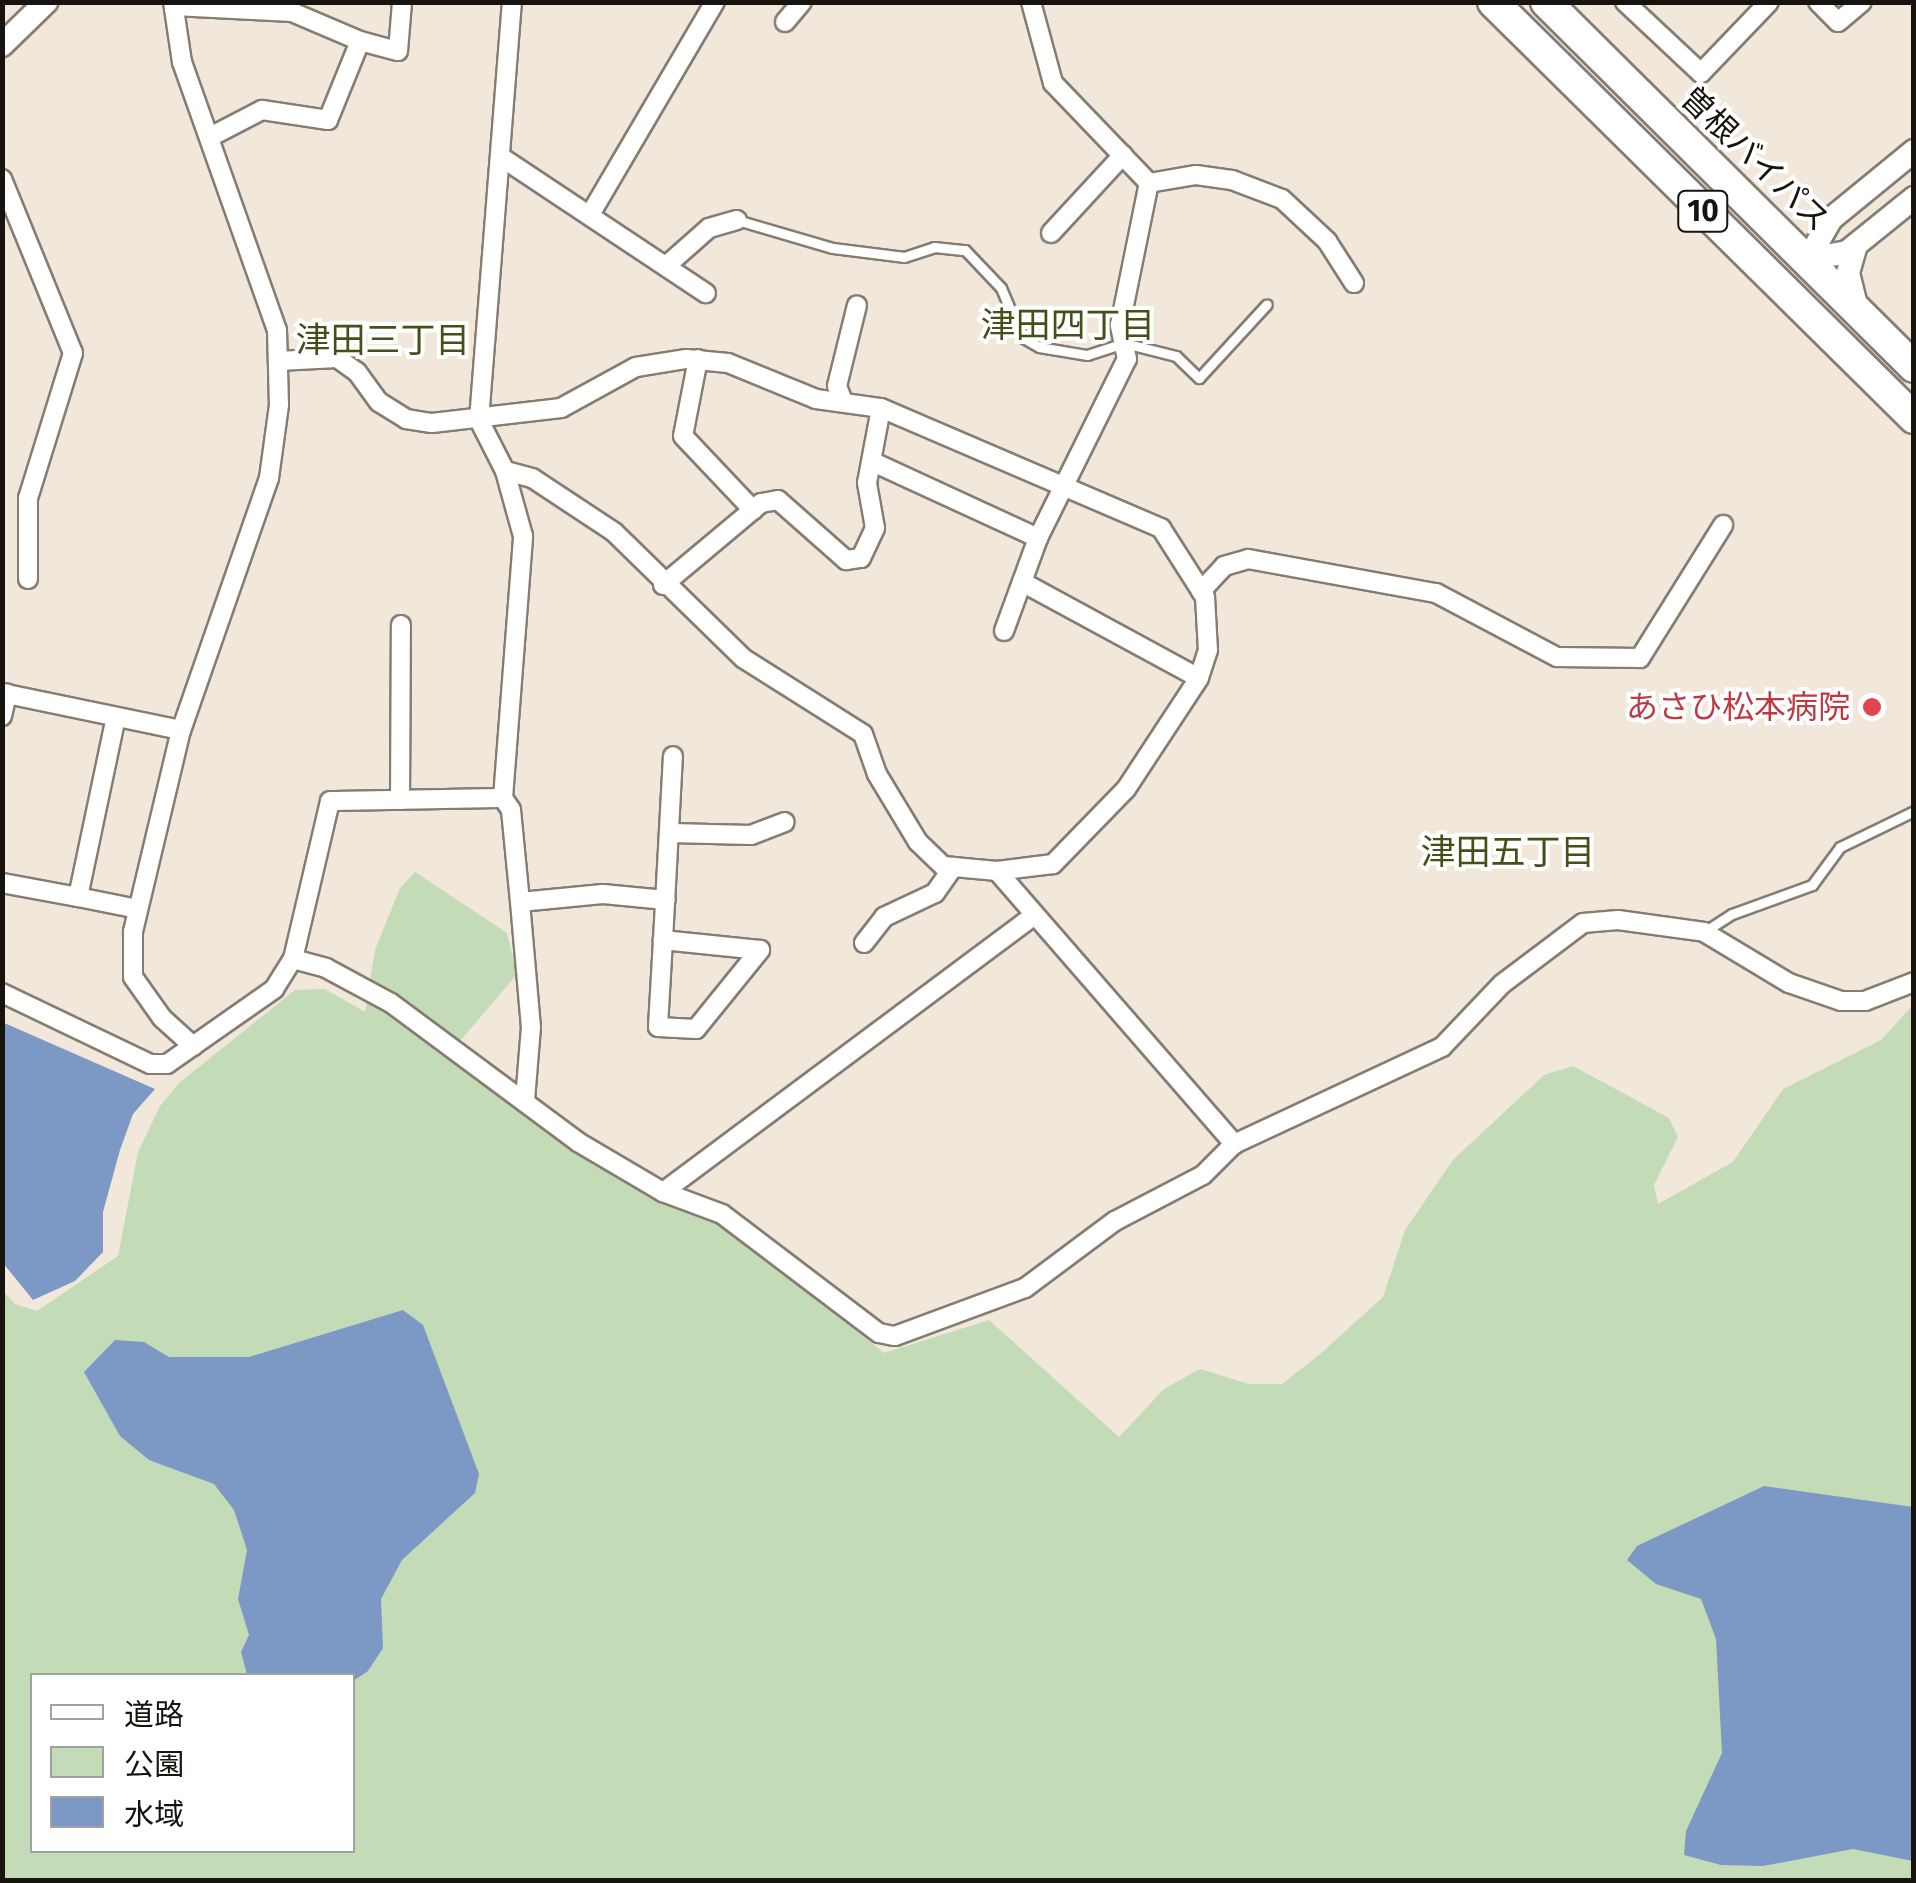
<!DOCTYPE html>
<html>
<head>
<meta charset="utf-8">
<style>
  body { margin:0 }
  #map { position:relative; width:1916px; height:1883px; overflow:hidden; background:#f1e7db; font-family:"Fira Sans","Noto Sans JP",sans-serif }
  div>[style] { position:absolute }
  .green>* { inset:0; background:#c3dcb7 }
  .water>* { inset:0; background:#7c98c5 }
  .roads { filter:drop-shadow(2px 0 #867d72) drop-shadow(-2px 0 #867d72) drop-shadow(0 2px #867d72) drop-shadow(0 -2px #867d72) }
  .service>* { height:9px; margin:-4.5px; padding:0 4.5px; transform-origin:4.5px; border-radius:4.5px; background:#fff }
  .minor>* { height:18px; margin:-9px; padding:0 9px; transform-origin:9px; border-radius:9px; background:#fff }
  .tertiary>* { height:22px; margin:-11px; padding:0 11px; transform-origin:11px; border-radius:11px; background:#fff }
  .trunk>* { height:30px; margin:-15px; padding:0 15px; transform-origin:15px; border-radius:15px; background:#fff }
  .dots>* { width:28px; height:28px; translate:-50% -50%; box-sizing:border-box; border:5px solid #fff; border-radius:50% }
  span { translate:-50% -50%; white-space:nowrap; text-align:center; line-height:1.15; -webkit-text-stroke:8px #fff; paint-order:stroke }
  .shield-label span { padding:2px 8px; background:#fff; border:2px solid; border-radius:8px; -webkit-text-stroke-width:0 }
  .shield-label { font-size:30px; color:#17130f; font-weight:700 }
  .street-label { font-size:32px; color:#17130f }
  .health-label { font-size:32px; color:#be3a42 }
  .right { translate:-100% -50%; text-align:right }
  .neighbourhood-label { font-size:35px; color:#445019 }
  .frame { position:absolute; inset:0; border:5px solid #17130f; pointer-events:none }
  .legend { position:absolute; left:30px; top:1673px; width:325px; height:180px; box-sizing:border-box; background:#fff; border:2px solid #a2a19f; margin:0; padding:12px 18px; list-style:none; font-size:30px; color:#17130f }
  .legend li { display:flex; align-items:center; gap:20px; height:50px }
  .legend b { width:50px; border:2px solid #a2a19f }
</style>
</head>
<body>
<div id="map">
  <div class="green">
    <div style="clip-path:polygon(evenodd,415px 872px,507px 933px,517px 974px,449px 1054px,474px 1076px,567px 1137px,593px 1165px,719px 1221px,884px 1353px,989px 1320px,1119px 1437px,1164px 1389px,1200px 1369px,1249px 1384px,1282px 1384px,1320px 1354px,1383px 1297px,1405px 1230px,1453px 1160px,1544px 1075px,1573px 1066px,1669px 1118px,1678px 1137px,1654px 1185px,1658px 1204px,1733px 1162px,1783px 1089px,1881px 1040px,1913px 1005px,1913px 1880px,3px 1880px,2px 1290px,15px 1304px,37px 1311px,118px 1256px,138px 1152px,160px 1106px,179px 1083px,295px 990px,325px 989px,365px 1012px,375px 950px,400px 888px,415px 872px,32px 1676px,352px 1676px,352px 1850px,32px 1850px,32px 1676px)"></div>
  </div>
  <div class="water">
    <div style="clip-path:polygon(2px 1022px,155px 1089px,133px 1114px,120px 1150px,103px 1212px,103px 1252px,75px 1281px,33px 1300px,3px 1263px)"></div>
    <div style="clip-path:polygon(403px 1310px,423px 1325px,479px 1474px,475px 1493px,402px 1560px,381px 1599px,383px 1648px,368px 1671px,353px 1681px,352px 1676px,247px 1675px,241px 1652px,249px 1635px,238px 1599px,247px 1550px,234px 1510px,214px 1484px,149px 1460px,120px 1436px,84px 1372px,115px 1340px,144px 1342px,169px 1357px,249px 1357px)"></div>
    <div style="clip-path:polygon(1764px 1486px,1913px 1507px,1913px 1861px,1853px 1849px,1763px 1866px,1721px 1865px,1684px 1855px,1686px 1831px,1722px 1753px,1716px 1639px,1701px 1599px,1656px 1584px,1627px 1560px,1637px 1546px)"></div>
  </div>
  <div class="roads">
    <div class="service">
      <div style="left:737px;top:220px;width:100px;rotate:16.3deg"></div>
      <div style="left:833px;top:248px;width:72px;rotate:7.2deg"></div>
      <div style="left:904px;top:257px;width:32px;rotate:-18deg"></div>
      <div style="left:934px;top:247px;width:31px;rotate:6deg"></div>
      <div style="left:965px;top:250px;width:52px;rotate:46.5deg"></div>
      <div style="left:1001px;top:288px;width:53px;rotate:66.8deg"></div>
      <div style="left:1022px;top:337px;width:20px;rotate:30deg"></div>
      <div style="left:1039px;top:347px;width:49px;rotate:9.5deg"></div>
      <div style="left:1087px;top:355px;width:39px;rotate:-18deg"></div>
      <div style="left:1124px;top:343px;width:54px;rotate:14deg"></div>
      <div style="left:1176px;top:356px;width:32px;rotate:44deg"></div>
      <div style="left:1199px;top:378px;width:100px;rotate:-47.4deg"></div>
      <div style="left:1704px;top:932px;width:33px;rotate:-33deg"></div>
      <div style="left:1732px;top:914px;width:85px;rotate:-19.9deg"></div>
      <div style="left:1812px;top:885px;width:47px;rotate:-53.6deg"></div>
      <div style="left:1840px;top:847px;width:82px;rotate:-25.9deg"></div>
    </div>
    <div class="minor">
      <div style="left:173px;top:2px;width:61px;rotate:81.5deg"></div>
      <div style="left:182px;top:62px;width:284px;rotate:70.5deg"></div>
      <div style="left:277px;top:330px;width:75px;rotate:88.5deg"></div>
      <div style="left:279px;top:405px;width:74px;rotate:97.8deg"></div>
      <div style="left:269px;top:478px;width:267px;rotate:109.2deg"></div>
      <div style="left:181px;top:730px;width:208px;rotate:103.4deg"></div>
      <div style="left:133px;top:932px;width:45px;rotate:90deg"></div>
      <div style="left:133px;top:977px;width:50px;rotate:54.7deg"></div>
      <div style="left:162px;top:1018px;width:42px;rotate:42.1deg"></div>
      <div style="left:1625px;top:2px;width:104px;rotate:43.1deg"></div>
      <div style="left:1701px;top:73px;width:98px;rotate:-46.2deg"></div>
      <div style="left:1818px;top:2px;width:28px;rotate:45deg"></div>
      <div style="left:1838px;top:22px;width:31px;rotate:-40deg"></div>
      <div style="left:174px;top:6px;width:118px;rotate:2.9deg"></div>
      <div style="left:292px;top:12px;width:74px;rotate:23.1deg"></div>
      <div style="left:785px;top:22px;width:26px;rotate:-50deg"></div>
      <div style="left:210px;top:137px;width:59px;rotate:-27.4deg"></div>
      <div style="left:262px;top:110px;width:67px;rotate:8.6deg"></div>
      <div style="left:328px;top:120px;width:85px;rotate:-67.9deg"></div>
      <div style="left:360px;top:41px;width:39px;rotate:15deg"></div>
      <div style="left:398px;top:51px;width:49px;rotate:-85.3deg"></div>
      <div style="left:501px;top:157px;width:246px;rotate:33.6deg"></div>
      <div style="left:2px;top:179px;width:188px;rotate:67.8deg"></div>
      <div style="left:73px;top:353px;width:152px;rotate:107.2deg"></div>
      <div style="left:28px;top:498px;width:81px;rotate:90deg"></div>
      <div style="left:1149px;top:183px;width:48px;rotate:-9.7deg"></div>
      <div style="left:1196px;top:175px;width:36px;rotate:8deg"></div>
      <div style="left:1232px;top:180px;width:53px;rotate:20.8deg"></div>
      <div style="left:1282px;top:199px;width:62px;rotate:43deg"></div>
      <div style="left:1327px;top:241px;width:50px;rotate:57.3deg"></div>
      <div style="left:591px;top:213px;width:245px;rotate:-59.6deg"></div>
      <div style="left:1051px;top:233px;width:106px;rotate:-47.3deg"></div>
      <div style="left:666px;top:266px;width:57px;rotate:-41.5deg"></div>
      <div style="left:709px;top:228px;width:29px;rotate:-16deg"></div>
      <div style="left:698px;top:359px;width:78px;rotate:101deg"></div>
      <div style="left:683px;top:436px;width:102px;rotate:46.6deg"></div>
      <div style="left:278px;top:361px;width:59px;rotate:-2.9deg"></div>
      <div style="left:337px;top:358px;width:24px;rotate:35deg"></div>
      <div style="left:357px;top:372px;width:37px;rotate:54deg"></div>
      <div style="left:379px;top:402px;width:32px;rotate:32deg"></div>
      <div style="left:406px;top:419px;width:26px;rotate:9deg"></div>
      <div style="left:432px;top:423px;width:130px;rotate:-6.6deg"></div>
      <div style="left:561px;top:408px;width:85px;rotate:-28.7deg"></div>
      <div style="left:636px;top:367px;width:51px;rotate:-9.1deg"></div>
      <div style="left:686px;top:359px;width:42px;rotate:5.4deg"></div>
      <div style="left:728px;top:363px;width:95px;rotate:22.2deg"></div>
      <div style="left:816px;top:399px;width:66px;rotate:7.9deg"></div>
      <div style="left:881px;top:408px;width:305px;rotate:23.2deg"></div>
      <div style="left:1161px;top:528px;width:82px;rotate:57.5deg"></div>
      <div style="left:1205px;top:597px;width:53px;rotate:86.8deg"></div>
      <div style="left:1208px;top:650px;width:29px;rotate:108deg"></div>
      <div style="left:1199px;top:678px;width:133px;rotate:123.3deg"></div>
      <div style="left:1126px;top:789px;width:105px;rotate:134.2deg"></div>
      <div style="left:1053px;top:864px;width:56px;rotate:172.9deg"></div>
      <div style="left:997px;top:871px;width:54px;rotate:-174.7deg"></div>
      <div style="left:943px;top:866px;width:35px;rotate:-136deg"></div>
      <div style="left:918px;top:842px;width:79px;rotate:-121.1deg"></div>
      <div style="left:877px;top:774px;width:42px;rotate:-109.3deg"></div>
      <div style="left:863px;top:734px;width:142px;rotate:-147.7deg"></div>
      <div style="left:743px;top:658px;width:180px;rotate:-135.7deg"></div>
      <div style="left:614px;top:532px;width:98px;rotate:-146.6deg"></div>
      <div style="left:532px;top:478px;width:28px;rotate:-165deg"></div>
      <div style="left:842px;top:399px;width:14px;rotate:-111deg"></div>
      <div style="left:837px;top:386px;width:83px;rotate:-76.1deg"></div>
      <div style="left:873px;top:462px;width:182px;rotate:24.7deg"></div>
      <div style="left:1038px;top:538px;width:200px;rotate:-63.6deg"></div>
      <div style="left:1127px;top:359px;width:35px;rotate:-102deg"></div>
      <div style="left:1120px;top:325px;width:145px;rotate:-78.5deg"></div>
      <div style="left:1149px;top:183px;width:139px;rotate:-133.8deg"></div>
      <div style="left:1053px;top:83px;width:84px;rotate:-105.2deg"></div>
      <div style="left:1022px;top:582px;width:201px;rotate:28.5deg"></div>
      <div style="left:663px;top:585px;width:128px;rotate:-39.9deg"></div>
      <div style="left:761px;top:503px;width:17px;rotate:-10deg"></div>
      <div style="left:778px;top:500px;width:91px;rotate:41.4deg"></div>
      <div style="left:846px;top:560px;width:15px;rotate:-8deg"></div>
      <div style="left:861px;top:558px;width:33px;rotate:-65deg"></div>
      <div style="left:875px;top:528px;width:46px;rotate:-100.1deg"></div>
      <div style="left:867px;top:483px;width:76px;rotate:-79.4deg"></div>
      <div style="left:1201px;top:591px;width:34px;rotate:-47deg"></div>
      <div style="left:1224px;top:566px;width:25px;rotate:-16deg"></div>
      <div style="left:1248px;top:559px;width:191px;rotate:10.3deg"></div>
      <div style="left:1436px;top:593px;width:137px;rotate:27.9deg"></div>
      <div style="left:1557px;top:657px;width:83px;rotate:0.7deg"></div>
      <div style="left:1640px;top:658px;width:157px;rotate:-58deg"></div>
      <div style="left:1004px;top:631px;width:99px;rotate:-69.9deg"></div>
      <div style="left:2px;top:693px;width:183px;rotate:11.7deg"></div>
      <div style="left:2px;top:716px;width:23px;rotate:-77deg"></div>
      <div style="left:503px;top:798px;width:14px;rotate:56deg"></div>
      <div style="left:511px;top:810px;width:92px;rotate:84.4deg"></div>
      <div style="left:520px;top:902px;width:83px;rotate:-5.5deg"></div>
      <div style="left:603px;top:894px;width:63px;rotate:5.4deg"></div>
      <div style="left:400px;top:800px;width:175px;rotate:-89.7deg"></div>
      <div style="left:671px;top:833px;width:80px;rotate:1.4deg"></div>
      <div style="left:751px;top:835px;width:36px;rotate:-21deg"></div>
      <div style="left:997px;top:871px;width:362px;rotate:49deg"></div>
      <div style="left:2px;top:883px;width:77px;rotate:10.4deg"></div>
      <div style="left:78px;top:897px;width:184px;rotate:-78.1deg"></div>
      <div style="left:78px;top:897px;width:61px;rotate:11.3deg"></div>
      <div style="left:520px;top:902px;width:125px;rotate:85deg"></div>
      <div style="left:531px;top:1027px;width:73px;rotate:94.7deg"></div>
      <div style="left:663px;top:940px;width:87px;rotate:93.3deg"></div>
      <div style="left:658px;top:1027px;width:38px;rotate:3deg"></div>
      <div style="left:696px;top:1029px;width:102px;rotate:-51deg"></div>
      <div style="left:760px;top:950px;width:98px;rotate:-174.1deg"></div>
      <div style="left:663px;top:940px;width:184px;rotate:-86.9deg"></div>
      <div style="left:864px;top:943px;width:33px;rotate:-52deg"></div>
      <div style="left:884px;top:917px;width:56px;rotate:-25.2deg"></div>
      <div style="left:935px;top:893px;width:32px;rotate:-55deg"></div>
      <div style="left:293px;top:959px;width:34px;rotate:15deg"></div>
      <div style="left:326px;top:968px;width:74px;rotate:28.3deg"></div>
      <div style="left:391px;top:1003px;width:233px;rotate:36.6deg"></div>
      <div style="left:578px;top:1142px;width:99px;rotate:30.5deg"></div>
      <div style="left:663px;top:1192px;width:63px;rotate:20.4deg"></div>
      <div style="left:722px;top:1214px;width:197px;rotate:37.2deg"></div>
      <div style="left:879px;top:1333px;width:16px;rotate:11deg"></div>
      <div style="left:895px;top:1336px;width:139px;rotate:-20.3deg"></div>
      <div style="left:1025px;top:1288px;width:112px;rotate:-36.7deg"></div>
      <div style="left:1115px;top:1221px;width:99px;rotate:-27.6deg"></div>
      <div style="left:1203px;top:1175px;width:44px;rotate:-45deg"></div>
      <div style="left:1234px;top:1144px;width:230px;rotate:-25deg"></div>
      <div style="left:1442px;top:1047px;width:87px;rotate:-46.4deg"></div>
      <div style="left:1502px;top:984px;width:101px;rotate:-37deg"></div>
      <div style="left:1583px;top:923px;width:35px;rotate:-5deg"></div>
      <div style="left:1618px;top:920px;width:87px;rotate:7.9deg"></div>
      <div style="left:1704px;top:932px;width:99px;rotate:31deg"></div>
      <div style="left:1789px;top:983px;width:55px;rotate:19.1deg"></div>
      <div style="left:1841px;top:1001px;width:24px"></div>
      <div style="left:1865px;top:1001px;width:53px;rotate:-21.2deg"></div>
      <div style="left:2px;top:993px;width:164px;rotate:25.6deg"></div>
      <div style="left:150px;top:1064px;width:17px"></div>
      <div style="left:167px;top:1064px;width:131px;rotate:-35deg"></div>
      <div style="left:274px;top:989px;width:36px;rotate:-58deg"></div>
      <div style="left:293px;top:959px;width:162px;rotate:-76.8deg"></div>
      <div style="left:330px;top:801px;width:173px;rotate:-1deg"></div>
      <div style="left:503px;top:798px;width:263px;rotate:-85.6deg"></div>
      <div style="left:523px;top:536px;width:67px;rotate:-105.5deg"></div>
      <div style="left:505px;top:471px;width:57px;rotate:-117deg"></div>
      <div style="left:479px;top:420px;width:419px;rotate:-85.5deg"></div>
      <div style="left:663px;top:1192px;width:462px;rotate:-36.7deg"></div>
    </div>
    <div class="tertiary">
      <div style="left:2px;top:45px;width:62px;rotate:-44.3deg"></div>
      <div style="left:1914px;top:151px;width:107px;rotate:140.7deg"></div>
      <div style="left:1831px;top:219px;width:46px;rotate:119.9deg"></div>
      <div style="left:1808px;top:259px;width:40px;rotate:-10deg"></div>
      <div style="left:1847px;top:252px;width:86px;rotate:-38.9deg"></div>
      <div style="left:1856px;top:245px;width:29px;rotate:106deg"></div>
      <div style="left:1848px;top:273px;width:37px;rotate:76deg"></div>
    </div>
    <div class="trunk">
      <div style="left:1493px;top:2px;width:592px;rotate:44.66deg"></div>
      <div style="left:1546px;top:2px;width:518px;rotate:44.77deg"></div>
    </div>
  </div>
  <div class="dots">
    <div style="left:1872px;top:707px;background:#e0444e"></div>
  </div>
  <div class="shield-label">
    <span style="left:1703px;top:211px">10</span>
  </div>
  <div class="street-label">
    <span style="left:1755px;top:159px;rotate:44deg">曽根バイパス</span>
  </div>
  <div class="health-label">
    <span class="right" style="left:1850px;top:707px">あさひ松本病院</span>
  </div>
  <div class="neighbourhood-label">
    <span style="left:1068px;top:325px">津田四丁目</span>
    <span style="left:383px;top:340px">津田三丁目</span>
    <span style="left:1508px;top:852px">津田五丁目</span>
  </div>
  <div class="frame"></div>
  <ul class="legend">
  <li><b style="height:12px;background:#fff"></b>道路</li>
  <li><b style="height:28px;background:#c3dcb7"></b>公園</li>
  <li><b style="height:28px;background:#7c98c5"></b>水域</li>
  </ul>
</div>
</body>
</html>
